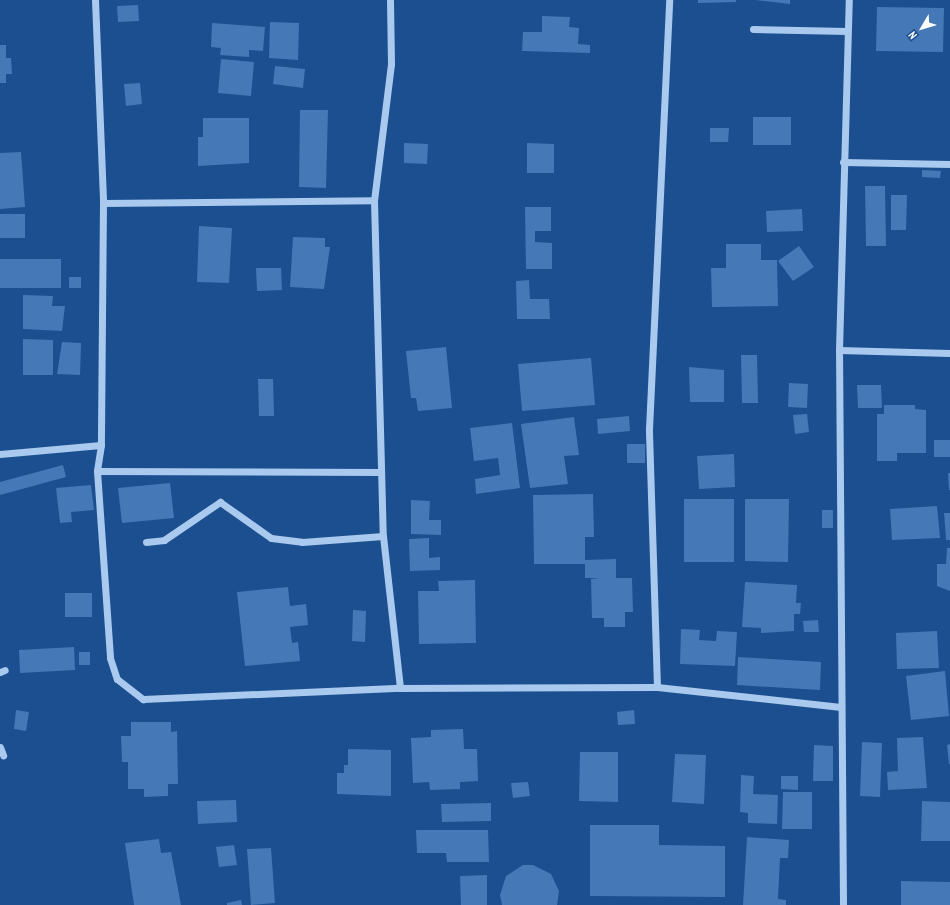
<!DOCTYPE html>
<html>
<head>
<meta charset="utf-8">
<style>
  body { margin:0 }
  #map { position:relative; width:950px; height:905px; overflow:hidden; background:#1b4f8f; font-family:"PT Sans Narrow",sans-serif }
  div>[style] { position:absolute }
  .building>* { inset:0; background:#4478b7 }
  .minor>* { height:7px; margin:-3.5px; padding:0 3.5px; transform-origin:3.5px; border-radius:3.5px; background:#a9c9ee }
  span { translate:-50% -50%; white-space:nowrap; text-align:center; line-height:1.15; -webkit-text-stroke:3px #1b4f8f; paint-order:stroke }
  .north { position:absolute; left:902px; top:8px; width:40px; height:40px; -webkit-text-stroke:3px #1b4f8f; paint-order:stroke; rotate:232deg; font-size:11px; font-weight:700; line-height:16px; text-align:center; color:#fff }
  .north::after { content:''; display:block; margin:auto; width:14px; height:18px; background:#fff; clip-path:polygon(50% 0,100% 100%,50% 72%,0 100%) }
</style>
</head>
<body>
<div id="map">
  <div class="building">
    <div style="clip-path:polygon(698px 0,736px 0,736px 2px,698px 3px)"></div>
    <div style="clip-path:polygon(755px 0,790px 0,790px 4px)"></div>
    <div style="clip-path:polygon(138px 5px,139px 21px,118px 22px,117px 6px)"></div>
    <div style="clip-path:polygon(877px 7px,944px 8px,943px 52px,876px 51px)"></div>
    <div style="clip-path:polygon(542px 16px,570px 17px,569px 27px,579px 28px,578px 44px,590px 45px,590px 53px,522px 51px,523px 32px,542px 32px)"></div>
    <div style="clip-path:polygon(270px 22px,299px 23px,298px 60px,269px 58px)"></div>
    <div style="clip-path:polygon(212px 23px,265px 27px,263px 51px,249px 50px,249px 57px,220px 55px,221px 48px,211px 47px)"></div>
    <div style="clip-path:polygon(0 45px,6px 45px,6px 58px,11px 58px,12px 74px,6px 74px,6px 83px,0 83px)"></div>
    <div style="clip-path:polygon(221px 59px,254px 62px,251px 96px,218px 93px)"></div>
    <div style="clip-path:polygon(275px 66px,305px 69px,303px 88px,273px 84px)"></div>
    <div style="clip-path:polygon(140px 83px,142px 104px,126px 106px,124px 84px)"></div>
    <div style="clip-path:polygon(300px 110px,328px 110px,326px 188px,299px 187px)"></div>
    <div style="clip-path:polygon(753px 117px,791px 117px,791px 145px,753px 145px)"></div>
    <div style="clip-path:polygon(203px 118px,249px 118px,249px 163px,198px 166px,198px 137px,203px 137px)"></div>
    <div style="clip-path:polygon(710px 128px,729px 128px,728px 142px,710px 142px)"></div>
    <div style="clip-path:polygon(404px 143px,428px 144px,427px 164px,404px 163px)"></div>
    <div style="clip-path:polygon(527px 143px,554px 144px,554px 173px,527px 173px)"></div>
    <div style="clip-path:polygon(21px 152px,25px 207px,0 209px,0 153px)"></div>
    <div style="clip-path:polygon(922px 170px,941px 171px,940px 178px,922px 177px)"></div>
    <div style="clip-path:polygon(865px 186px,885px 186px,886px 246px,866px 246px)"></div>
    <div style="clip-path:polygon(891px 195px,907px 195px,906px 230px,891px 230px)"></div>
    <div style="clip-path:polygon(525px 207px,551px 207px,551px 231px,535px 231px,535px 242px,552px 243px,552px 269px,526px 269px)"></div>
    <div style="clip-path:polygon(802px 209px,803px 231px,767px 232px,766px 211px)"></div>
    <div style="clip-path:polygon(0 214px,25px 214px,25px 238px,0 238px)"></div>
    <div style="clip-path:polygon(199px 226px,232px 228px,229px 283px,197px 282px)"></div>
    <div style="clip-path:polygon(293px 237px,325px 238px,325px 247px,330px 247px,324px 289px,290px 287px)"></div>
    <div style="clip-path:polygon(726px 244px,761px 244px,761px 260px,777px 260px,778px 306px,712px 307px,711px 268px,726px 268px)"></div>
    <div style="clip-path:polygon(799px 246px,814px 267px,793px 281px,778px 261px)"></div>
    <div style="clip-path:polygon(0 259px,61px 259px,61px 288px,0 288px)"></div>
    <div style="clip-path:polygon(256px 268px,281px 268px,282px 290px,257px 291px)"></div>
    <div style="clip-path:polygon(69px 277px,81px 277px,81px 288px,69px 288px)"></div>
    <div style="clip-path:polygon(529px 280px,530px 299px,549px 299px,550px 319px,517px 319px,516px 281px)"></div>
    <div style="clip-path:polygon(23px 295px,53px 296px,52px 306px,65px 306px,62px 331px,23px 329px)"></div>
    <div style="clip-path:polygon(23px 339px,53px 340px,53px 375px,23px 375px)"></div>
    <div style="clip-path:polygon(62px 342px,81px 343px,80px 375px,57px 374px)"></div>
    <div style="clip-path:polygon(446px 347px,452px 408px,418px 411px,416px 398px,411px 398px,406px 351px)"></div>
    <div style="clip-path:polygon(741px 355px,757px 355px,758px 403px,742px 403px)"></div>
    <div style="clip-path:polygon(591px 358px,595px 405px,522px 411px,518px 364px)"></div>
    <div style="clip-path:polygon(689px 367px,724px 370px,724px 402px,690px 402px)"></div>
    <div style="clip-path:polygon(258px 379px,273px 379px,274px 416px,259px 416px)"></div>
    <div style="clip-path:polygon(789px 383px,808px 384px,807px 408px,788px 407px)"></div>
    <div style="clip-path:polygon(857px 385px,881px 385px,882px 408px,858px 408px)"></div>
    <div style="clip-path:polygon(884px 405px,915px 405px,915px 409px,926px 410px,926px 453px,897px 453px,897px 461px,877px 461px,877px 414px,884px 414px)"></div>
    <div style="clip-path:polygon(807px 414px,809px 432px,795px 434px,793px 415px)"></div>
    <div style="clip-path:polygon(629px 416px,630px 431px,598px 434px,597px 419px)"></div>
    <div style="clip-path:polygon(574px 417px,579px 455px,564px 456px,568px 484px,530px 488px,521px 424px)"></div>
    <div style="clip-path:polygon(512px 423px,520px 488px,476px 494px,475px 479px,500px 475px,498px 458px,474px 461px,470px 428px)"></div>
    <div style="clip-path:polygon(934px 440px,950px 440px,950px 457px,934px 457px)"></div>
    <div style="clip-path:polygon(627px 444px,645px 444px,645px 463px,627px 463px)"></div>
    <div style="clip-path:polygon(734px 454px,735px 487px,699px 489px,697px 456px)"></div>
    <div style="clip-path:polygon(63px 465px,66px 477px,0 495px,0 482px)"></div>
    <div style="clip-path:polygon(948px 473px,950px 473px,950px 490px,949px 490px)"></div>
    <div style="clip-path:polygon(170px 483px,174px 518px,122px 523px,118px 488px)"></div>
    <div style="clip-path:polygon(91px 485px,94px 510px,71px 512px,72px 522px,60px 523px,56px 488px)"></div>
    <div style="clip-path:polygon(593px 494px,594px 537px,585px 537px,585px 560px,616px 559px,616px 578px,632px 578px,633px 612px,625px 612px,625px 627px,604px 627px,604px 618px,592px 618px,591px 579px,600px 578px,585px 578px,585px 564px,534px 564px,533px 495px)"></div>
    <div style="clip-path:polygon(684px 499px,734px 499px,734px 562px,684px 562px)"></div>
    <div style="clip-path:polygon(745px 499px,789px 499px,788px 562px,745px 561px)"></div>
    <div style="clip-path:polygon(411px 500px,430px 501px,429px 520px,441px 520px,441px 535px,411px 534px)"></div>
    <div style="clip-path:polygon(937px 506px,940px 538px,892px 540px,890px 509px)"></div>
    <div style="clip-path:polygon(822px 510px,833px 510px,833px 528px,822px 528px)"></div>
    <div style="clip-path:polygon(944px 513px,950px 513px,950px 540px,946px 540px)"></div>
    <div style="clip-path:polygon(429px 538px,429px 558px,440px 557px,440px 570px,410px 571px,409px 539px)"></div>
    <div style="clip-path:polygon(947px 548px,950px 548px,950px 591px,937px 586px,937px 564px,946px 564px)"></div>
    <div style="clip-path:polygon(475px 580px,476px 643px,419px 644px,418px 591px,439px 591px,438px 581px)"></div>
    <div style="clip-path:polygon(745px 582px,797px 585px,796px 603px,801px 603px,800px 614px,794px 614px,794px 631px,761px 633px,761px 628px,742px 627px)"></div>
    <div style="clip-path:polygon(288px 587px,290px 606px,306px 604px,308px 625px,290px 627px,292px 643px,298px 642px,300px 661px,245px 666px,237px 592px)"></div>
    <div style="clip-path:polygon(65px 593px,92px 593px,92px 617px,65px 617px)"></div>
    <div style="clip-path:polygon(353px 610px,366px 611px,365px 642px,352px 641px)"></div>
    <div style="clip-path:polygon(818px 620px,819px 632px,804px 632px,803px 621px)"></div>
    <div style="clip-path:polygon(681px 629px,700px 630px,699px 640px,716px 641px,717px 631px,737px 632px,735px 666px,680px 664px)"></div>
    <div style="clip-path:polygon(937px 631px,939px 668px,897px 669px,896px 633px)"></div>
    <div style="clip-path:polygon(74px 647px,75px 670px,20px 673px,19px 650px)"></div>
    <div style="clip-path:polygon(79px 652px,90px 652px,90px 665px,79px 665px)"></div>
    <div style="clip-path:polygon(738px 657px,821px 662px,820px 690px,737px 685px)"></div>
    <div style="clip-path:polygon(945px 671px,949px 716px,911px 720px,906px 676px)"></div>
    <div style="clip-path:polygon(16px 710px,29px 712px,26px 731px,14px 729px)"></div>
    <div style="clip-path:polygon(634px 710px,635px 724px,618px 725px,617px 712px)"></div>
    <div style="clip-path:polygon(131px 722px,171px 722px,171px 732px,177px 731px,178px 784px,168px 784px,168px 796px,144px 797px,144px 789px,128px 789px,128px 762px,122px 762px,121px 736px,131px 736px)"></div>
    <div style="clip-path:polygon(463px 729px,464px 749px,477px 749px,478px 781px,460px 782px,460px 789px,430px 790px,429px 782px,413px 783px,411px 738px,431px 737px,431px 730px)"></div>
    <div style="clip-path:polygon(923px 737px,927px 788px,888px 790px,887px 772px,898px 771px,897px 738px)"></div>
    <div style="clip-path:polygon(862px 742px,882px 743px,880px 797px,860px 796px)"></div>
    <div style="clip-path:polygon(950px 744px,950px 764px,949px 764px,947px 745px)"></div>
    <div style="clip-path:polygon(814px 745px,833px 746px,833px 781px,813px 781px)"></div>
    <div style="clip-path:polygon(348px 749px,391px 750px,391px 796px,337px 794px,337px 773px,344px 773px,344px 765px,348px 765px)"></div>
    <div style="clip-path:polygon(580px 752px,618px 752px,618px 802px,579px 801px)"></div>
    <div style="clip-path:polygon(675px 754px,706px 755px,704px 804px,672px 802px)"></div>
    <div style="clip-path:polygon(741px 775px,754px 776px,753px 794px,778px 795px,777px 824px,748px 823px,748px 813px,740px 812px)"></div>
    <div style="clip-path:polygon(781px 776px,798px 776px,798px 790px,781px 789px)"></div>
    <div style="clip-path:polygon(528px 782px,530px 796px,513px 798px,511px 783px)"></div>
    <div style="clip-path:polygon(783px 792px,812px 792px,812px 829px,782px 829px)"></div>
    <div style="clip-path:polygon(236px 800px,237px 822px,198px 824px,197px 801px)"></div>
    <div style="clip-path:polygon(922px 801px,950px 802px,950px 841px,921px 841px)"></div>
    <div style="clip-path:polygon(491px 803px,491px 821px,442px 822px,441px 804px)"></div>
    <div style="clip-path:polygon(590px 825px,659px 825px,659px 845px,725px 846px,725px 897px,590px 896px)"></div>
    <div style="clip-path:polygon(416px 830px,488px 830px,489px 862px,447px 862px,446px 853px,417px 853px)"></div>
    <div style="clip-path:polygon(747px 837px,789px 840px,788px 858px,780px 858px,778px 899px,786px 900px,786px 905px,743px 905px)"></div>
    <div style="clip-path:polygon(159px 839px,161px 853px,171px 852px,181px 905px,134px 905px,125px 843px)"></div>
    <div style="clip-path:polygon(234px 845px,237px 865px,219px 867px,216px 847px)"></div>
    <div style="clip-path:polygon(271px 848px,275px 903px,251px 905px,247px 849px)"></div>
    <div style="clip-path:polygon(523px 865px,533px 865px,551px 874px,559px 891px,557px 905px,502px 905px,500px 895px,506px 876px)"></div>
    <div style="clip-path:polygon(487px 875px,487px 905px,461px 905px,460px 876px)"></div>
    <div style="clip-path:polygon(901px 881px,950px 882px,950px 905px,901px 905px)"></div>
    <div style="clip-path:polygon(241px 900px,242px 905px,227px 905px,227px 903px)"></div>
  </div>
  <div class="minor">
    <div style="left:95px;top:0;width:203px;rotate:87.7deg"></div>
    <div style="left:103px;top:203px;width:242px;rotate:90.5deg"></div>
    <div style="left:101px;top:445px;width:26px;rotate:99deg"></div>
    <div style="left:97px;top:471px;width:187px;rotate:86deg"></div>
    <div style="left:110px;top:658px;width:22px;rotate:72deg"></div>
    <div style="left:117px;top:679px;width:33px;rotate:38deg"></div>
    <div style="left:143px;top:699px;width:257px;rotate:-2.5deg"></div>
    <div style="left:400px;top:688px;width:257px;rotate:-0.2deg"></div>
    <div style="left:657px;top:687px;width:185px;rotate:6.2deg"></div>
    <div style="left:390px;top:0;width:64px;rotate:89.1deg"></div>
    <div style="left:391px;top:64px;width:137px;rotate:97.1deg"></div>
    <div style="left:374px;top:200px;width:336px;rotate:88.5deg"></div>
    <div style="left:383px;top:536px;width:153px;rotate:83.6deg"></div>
    <div style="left:753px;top:29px;width:94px;rotate:1.2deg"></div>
    <div style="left:843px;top:162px;width:107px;rotate:1.1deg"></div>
    <div style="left:103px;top:203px;width:271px;rotate:-0.6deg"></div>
    <div style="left:839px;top:350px;width:111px;rotate:1.5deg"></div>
    <div style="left:0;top:454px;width:101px;rotate:-5.1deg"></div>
    <div style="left:97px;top:471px;width:283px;rotate:0.2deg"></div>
    <div style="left:146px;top:542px;width:18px;rotate:-6deg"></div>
    <div style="left:164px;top:540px;width:68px;rotate:-34.2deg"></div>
    <div style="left:220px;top:502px;width:62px;rotate:35.2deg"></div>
    <div style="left:271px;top:538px;width:31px;rotate:7deg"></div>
    <div style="left:302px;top:542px;width:81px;rotate:-4.2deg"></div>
    <div style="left:0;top:672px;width:5px;rotate:-22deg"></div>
    <div style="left:657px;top:687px;width:258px;rotate:-91.8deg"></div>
    <div style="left:649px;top:429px;width:429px;rotate:-87.3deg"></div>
    <div style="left:0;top:747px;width:9px;rotate:69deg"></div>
    <div style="left:843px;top:905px;width:555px;rotate:-90.41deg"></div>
    <div style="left:839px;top:350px;width:350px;rotate:-88.4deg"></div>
  </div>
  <div class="north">N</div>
</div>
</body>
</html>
